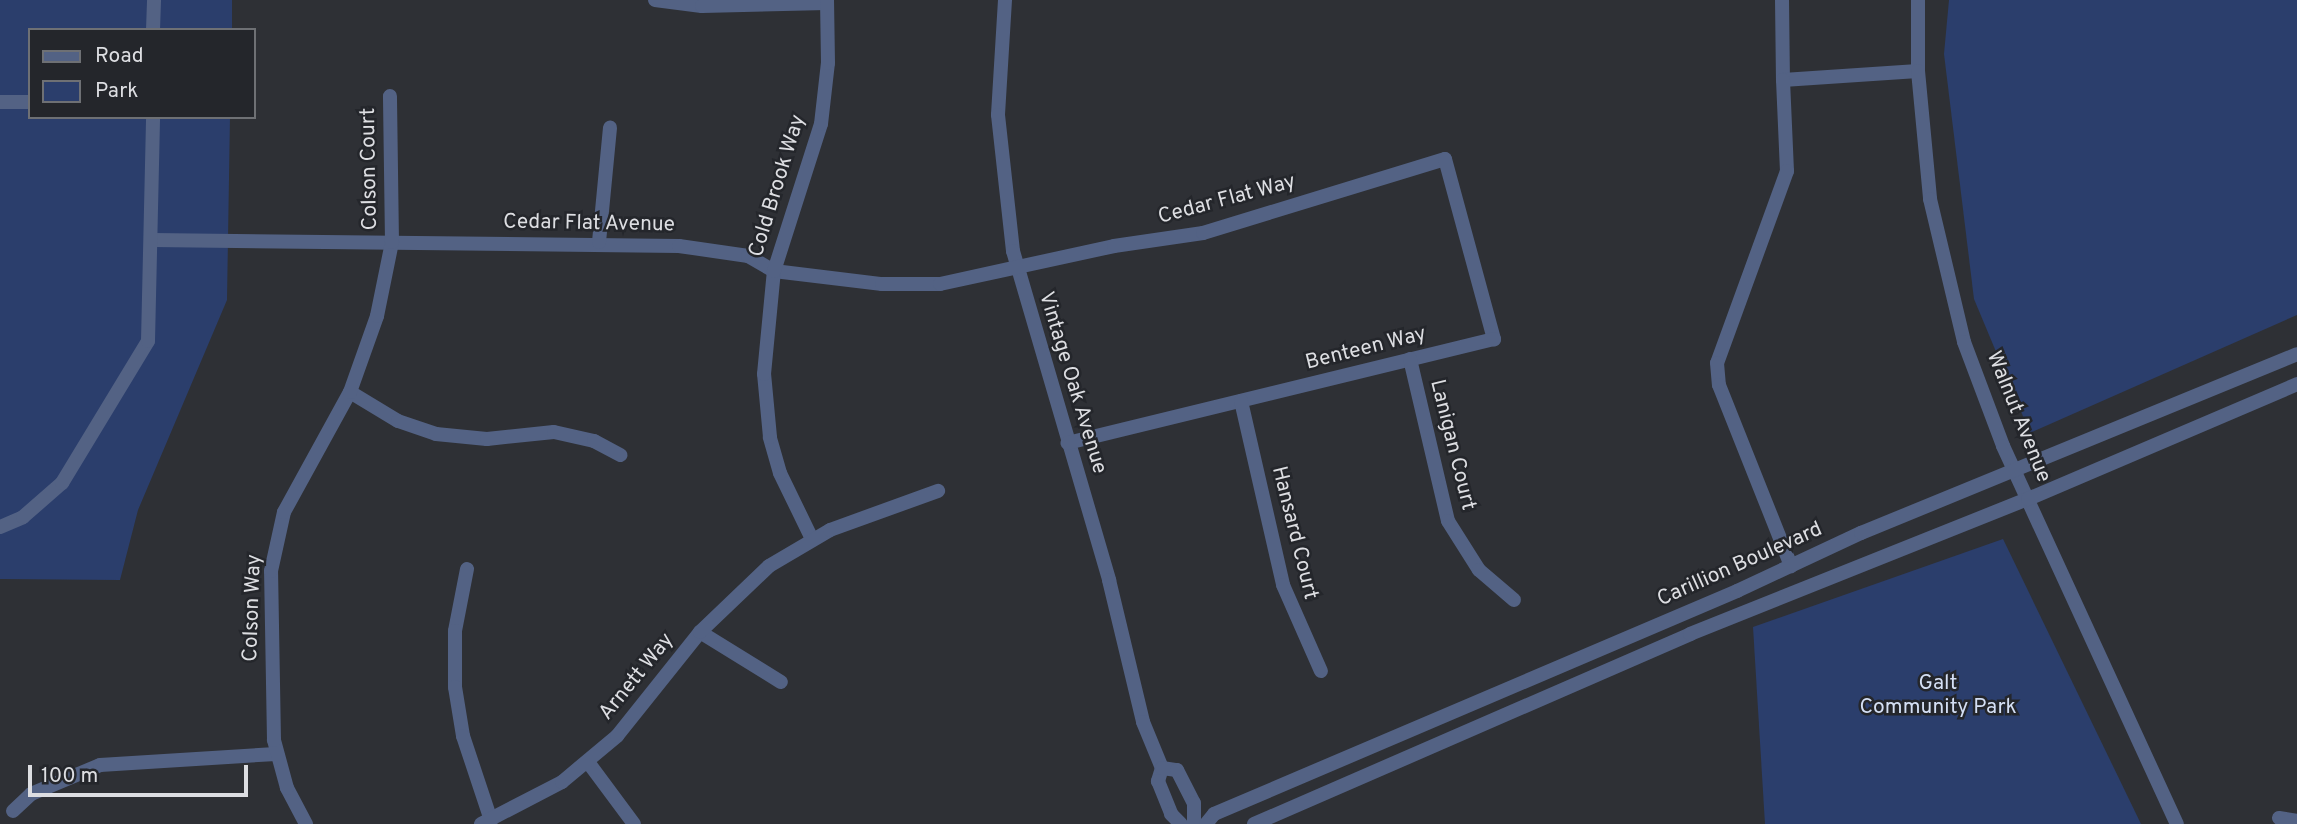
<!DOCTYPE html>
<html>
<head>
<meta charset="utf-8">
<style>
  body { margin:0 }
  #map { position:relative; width:2297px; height:824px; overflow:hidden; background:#2e3035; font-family:Overpass,sans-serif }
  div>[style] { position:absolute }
  .green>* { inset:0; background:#2b3e6c }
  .minor>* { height:14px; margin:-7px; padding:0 7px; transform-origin:7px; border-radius:7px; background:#536284 }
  span { translate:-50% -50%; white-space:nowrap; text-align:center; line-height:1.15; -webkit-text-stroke:5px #24262b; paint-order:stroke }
  .street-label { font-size:21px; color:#dddee2 }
  .park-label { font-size:21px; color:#d4dff4 }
  .legend { position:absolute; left:28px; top:28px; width:228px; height:91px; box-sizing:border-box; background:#24262b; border:2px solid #6e7074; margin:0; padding:9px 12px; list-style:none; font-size:21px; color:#dddee2 }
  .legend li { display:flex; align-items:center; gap:14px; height:35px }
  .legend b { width:35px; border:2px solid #6e7074 }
  .scale { position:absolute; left:28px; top:765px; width:220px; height:32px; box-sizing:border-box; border:4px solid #dddee2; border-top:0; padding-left:9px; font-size:21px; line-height:24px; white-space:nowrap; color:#dddee2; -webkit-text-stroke:5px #24262b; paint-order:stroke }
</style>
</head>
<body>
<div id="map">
  <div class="green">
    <div style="clip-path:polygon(0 0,232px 0,232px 30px,30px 30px,30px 117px,230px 117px,227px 300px,138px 510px,120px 580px,0 579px)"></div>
    <div style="clip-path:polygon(1949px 0,2297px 0,2297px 315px,2030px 433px,1974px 299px,1944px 54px)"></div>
    <div style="clip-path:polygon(2003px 539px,2141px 824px,1765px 824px,1753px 627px)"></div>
  </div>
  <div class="minor">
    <div style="left:655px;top:0;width:47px;rotate:7.3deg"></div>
    <div style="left:702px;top:6px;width:125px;rotate:-1.4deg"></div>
    <div style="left:1005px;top:0;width:115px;rotate:93.5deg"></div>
    <div style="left:998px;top:115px;width:137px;rotate:83.7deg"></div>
    <div style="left:1013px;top:251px;width:343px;rotate:73.7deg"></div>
    <div style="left:1109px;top:580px;width:146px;rotate:76.5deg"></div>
    <div style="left:1143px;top:722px;width:50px;rotate:67.6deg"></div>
    <div style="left:1162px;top:768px;width:14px;rotate:107deg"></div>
    <div style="left:1158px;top:781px;width:35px;rotate:68deg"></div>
    <div style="left:1171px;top:814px;width:14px;rotate:45deg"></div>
    <div style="left:1782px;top:0;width:80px;rotate:89.3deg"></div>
    <div style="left:1783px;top:80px;width:135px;rotate:-3.8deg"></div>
    <div style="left:1918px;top:0;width:71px;rotate:90deg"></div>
    <div style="left:1918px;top:71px;width:129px;rotate:84.6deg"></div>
    <div style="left:1930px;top:199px;width:147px;rotate:76.6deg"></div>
    <div style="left:1964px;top:342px;width:111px;rotate:69.4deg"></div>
    <div style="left:2003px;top:446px;width:416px;rotate:65.3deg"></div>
    <div style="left:153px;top:30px;width:30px;rotate:-88deg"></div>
    <div style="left:1783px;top:80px;width:91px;rotate:87.5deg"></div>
    <div style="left:1787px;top:171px;width:204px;rotate:110deg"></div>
    <div style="left:1717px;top:363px;width:22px;rotate:85deg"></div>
    <div style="left:1719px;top:385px;width:195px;rotate:68.3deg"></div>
    <div style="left:0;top:102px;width:30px"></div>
    <div style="left:153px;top:240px;width:526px;rotate:0.65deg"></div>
    <div style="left:679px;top:246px;width:70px;rotate:8.2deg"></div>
    <div style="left:748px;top:256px;width:30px;rotate:30deg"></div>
    <div style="left:774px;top:271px;width:109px;rotate:6.9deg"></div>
    <div style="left:882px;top:284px;width:58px"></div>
    <div style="left:940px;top:284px;width:178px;rotate:-12.3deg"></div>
    <div style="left:1114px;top:246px;width:90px;rotate:-8.3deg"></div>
    <div style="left:1203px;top:233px;width:253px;rotate:-17deg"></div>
    <div style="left:1445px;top:159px;width:187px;rotate:74.8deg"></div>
    <div style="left:1494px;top:339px;width:439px;rotate:166.3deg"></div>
    <div style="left:599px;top:242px;width:115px;rotate:-84.5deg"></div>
    <div style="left:1410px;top:359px;width:166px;rotate:76.8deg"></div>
    <div style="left:1448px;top:521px;width:58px;rotate:57.7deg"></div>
    <div style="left:1479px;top:570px;width:46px;rotate:40.6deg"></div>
    <div style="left:350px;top:392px;width:56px;rotate:31.1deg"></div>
    <div style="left:398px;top:421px;width:40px;rotate:18.9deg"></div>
    <div style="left:436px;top:434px;width:51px;rotate:5.6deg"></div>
    <div style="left:487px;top:439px;width:67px;rotate:-6deg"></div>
    <div style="left:554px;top:432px;width:41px;rotate:12.7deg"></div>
    <div style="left:594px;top:441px;width:30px;rotate:28deg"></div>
    <div style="left:1241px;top:401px;width:189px;rotate:77.1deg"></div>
    <div style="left:1283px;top:585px;width:94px;rotate:66.2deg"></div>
    <div style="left:0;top:527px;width:25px;rotate:-23deg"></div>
    <div style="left:23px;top:517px;width:52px;rotate:-41.1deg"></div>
    <div style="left:62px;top:483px;width:166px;rotate:-58.8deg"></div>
    <div style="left:148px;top:341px;width:224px;rotate:-88.7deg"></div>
    <div style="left:812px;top:539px;width:73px;rotate:-115.9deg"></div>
    <div style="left:780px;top:473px;width:37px;rotate:-106deg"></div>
    <div style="left:770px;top:437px;width:63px;rotate:-95.4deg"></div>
    <div style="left:764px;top:374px;width:103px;rotate:-84.5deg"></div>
    <div style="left:774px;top:271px;width:154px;rotate:-72.3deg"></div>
    <div style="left:821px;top:124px;width:61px;rotate:-83.5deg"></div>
    <div style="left:828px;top:63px;width:63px;rotate:-90.9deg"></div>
    <div style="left:467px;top:569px;width:63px;rotate:101deg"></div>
    <div style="left:455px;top:631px;width:56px;rotate:90deg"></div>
    <div style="left:455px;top:687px;width:50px;rotate:80.7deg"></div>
    <div style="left:463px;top:736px;width:89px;rotate:71.6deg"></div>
    <div style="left:700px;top:632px;width:95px;rotate:31.7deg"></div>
    <div style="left:588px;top:762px;width:77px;rotate:53.4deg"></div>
    <div style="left:1162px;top:768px;width:15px;rotate:8deg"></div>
    <div style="left:1177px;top:770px;width:37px;rotate:63deg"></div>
    <div style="left:1194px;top:803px;width:21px;rotate:90deg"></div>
    <div style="left:13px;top:811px;width:25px;rotate:-43deg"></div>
    <div style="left:31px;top:794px;width:75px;rotate:-22.8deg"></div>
    <div style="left:100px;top:765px;width:176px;rotate:-3.6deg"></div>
    <div style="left:2279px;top:818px;width:18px;rotate:9deg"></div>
    <div style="left:306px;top:824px;width:41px;rotate:-117.8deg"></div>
    <div style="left:287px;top:788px;width:50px;rotate:-105.2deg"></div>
    <div style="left:274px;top:740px;width:169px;rotate:-91deg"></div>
    <div style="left:271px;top:571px;width:60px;rotate:-77.6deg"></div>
    <div style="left:284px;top:512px;width:137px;rotate:-61.2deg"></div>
    <div style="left:350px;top:392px;width:81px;rotate:-70.4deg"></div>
    <div style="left:377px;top:316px;width:76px;rotate:-78.5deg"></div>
    <div style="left:392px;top:242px;width:146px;rotate:-90.8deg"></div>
    <div style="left:481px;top:824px;width:91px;rotate:-27.4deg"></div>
    <div style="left:562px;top:782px;width:72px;rotate:-39.9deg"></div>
    <div style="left:617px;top:736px;width:133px;rotate:-51.4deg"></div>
    <div style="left:700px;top:632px;width:95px;rotate:-43.7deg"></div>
    <div style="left:769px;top:566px;width:71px;rotate:-30.5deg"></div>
    <div style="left:830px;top:530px;width:115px;rotate:-19.9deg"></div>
    <div style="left:1206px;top:824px;width:13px;rotate:-51deg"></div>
    <div style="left:1214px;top:814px;width:569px;rotate:-23.09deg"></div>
    <div style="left:1737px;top:591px;width:137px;rotate:-25.1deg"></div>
    <div style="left:1861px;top:533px;width:471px;rotate:-22.3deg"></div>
    <div style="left:1254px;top:824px;width:476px;rotate:-23.5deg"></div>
    <div style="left:1690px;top:634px;width:364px;rotate:-21.8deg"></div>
    <div style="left:2028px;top:499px;width:293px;rotate:-23.1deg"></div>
  </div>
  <div class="street-label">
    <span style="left:370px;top:169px;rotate:-91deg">Colson Court</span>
    <span style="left:778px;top:186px;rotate:-73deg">Cold Brook Way</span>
    <span style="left:1227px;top:200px;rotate:-15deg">Cedar Flat Way</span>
    <span style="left:589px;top:224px;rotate:1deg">Cedar Flat Avenue</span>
    <span style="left:1366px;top:349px;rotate:-14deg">Benteen Way</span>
    <span style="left:1072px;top:383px;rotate:73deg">Vintage Oak Avenue</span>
    <span style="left:2018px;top:417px;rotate:68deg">Walnut Avenue</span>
    <span style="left:1452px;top:445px;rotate:76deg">Lanigan Court</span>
    <span style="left:1294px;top:533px;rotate:76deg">Hansard Court</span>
    <span style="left:1740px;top:565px;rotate:-24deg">Carillion Boulevard</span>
    <span style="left:253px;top:608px;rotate:-88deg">Colson Way</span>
    <span style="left:637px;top:677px;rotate:-51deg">Arnett Way</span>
  </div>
  <div class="park-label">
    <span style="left:1938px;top:696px">Galt<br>Community Park</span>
  </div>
  <ul class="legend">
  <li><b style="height:9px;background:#536284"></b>Road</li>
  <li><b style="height:19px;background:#2b3e6c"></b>Park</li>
  </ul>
  <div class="scale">100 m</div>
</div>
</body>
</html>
